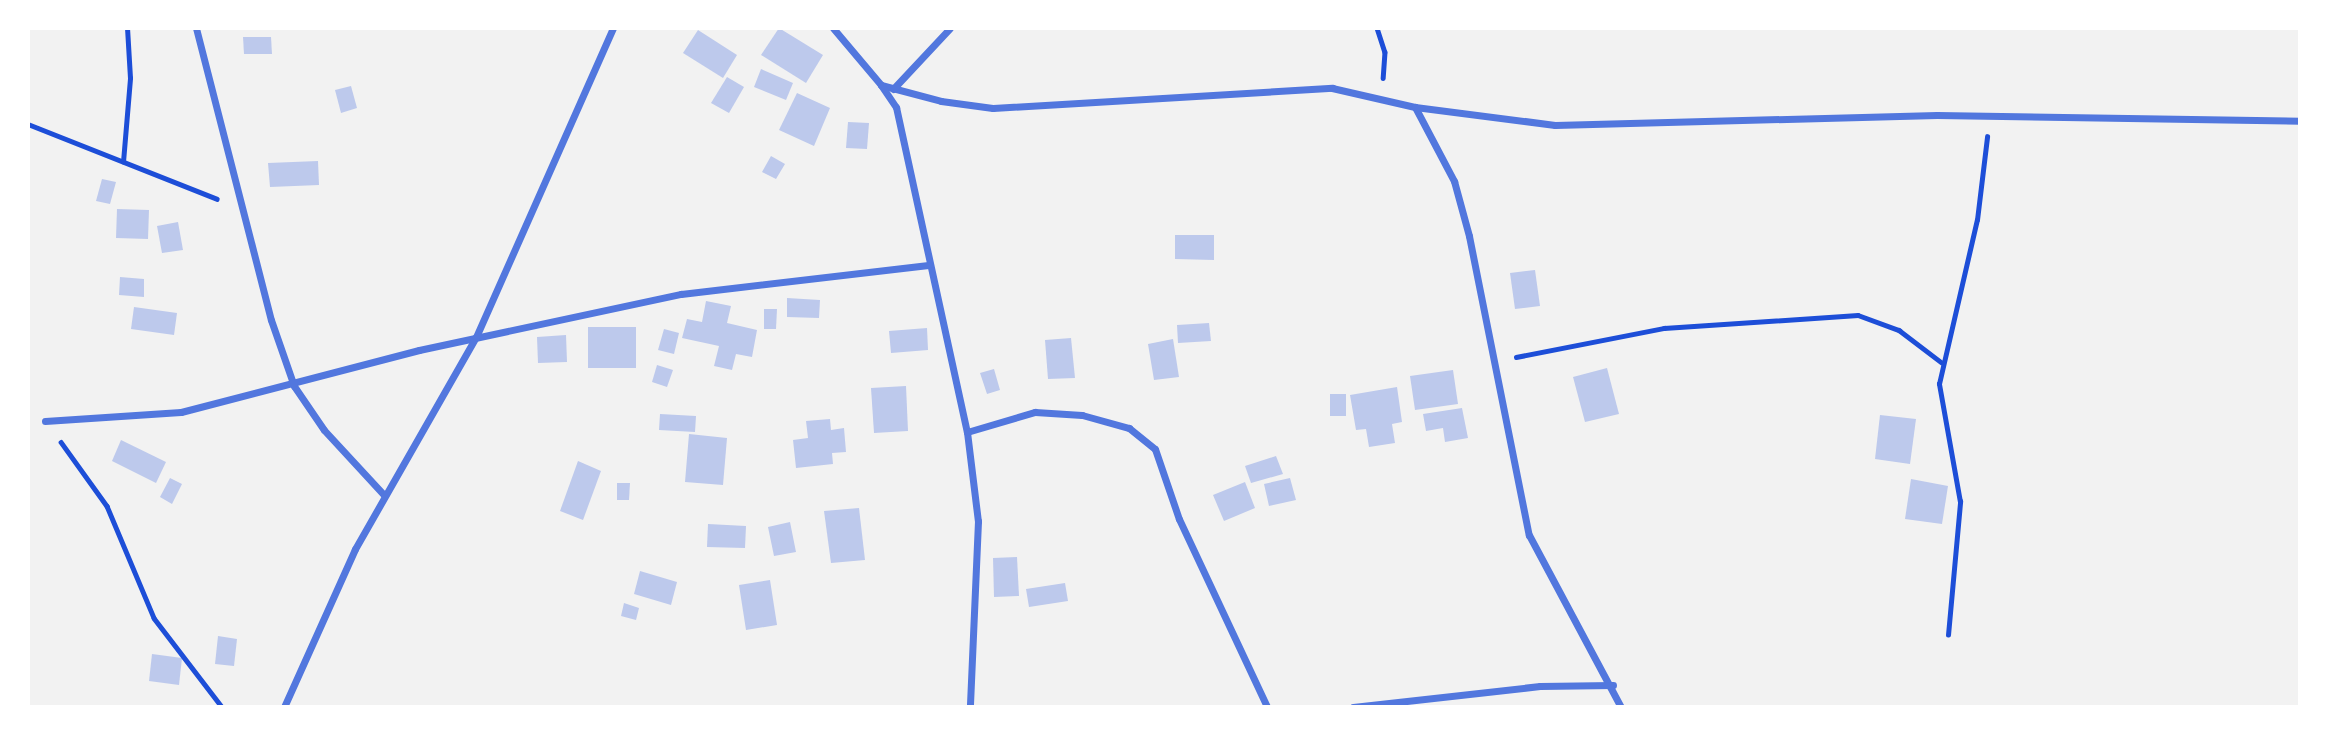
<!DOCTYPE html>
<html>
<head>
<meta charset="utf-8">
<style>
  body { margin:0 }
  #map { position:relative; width:2328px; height:735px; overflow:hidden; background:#f2f2f2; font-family:"IBM Plex Sans",sans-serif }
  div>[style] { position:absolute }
  .building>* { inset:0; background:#bdc9ec }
  .path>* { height:4.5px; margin:-2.25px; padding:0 2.25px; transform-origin:2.25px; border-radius:2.25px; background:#1d4ed8 }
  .minor>* { height:7px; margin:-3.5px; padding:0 3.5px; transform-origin:3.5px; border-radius:3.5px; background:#5277de }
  span { translate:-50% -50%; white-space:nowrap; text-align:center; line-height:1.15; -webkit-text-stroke:7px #fff; paint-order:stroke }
  .frame { position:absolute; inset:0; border:30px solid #fff; pointer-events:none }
</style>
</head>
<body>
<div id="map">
  <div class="building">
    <div style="clip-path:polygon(779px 28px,823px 55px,806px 83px,761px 55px)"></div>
    <div style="clip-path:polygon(698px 30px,737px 55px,723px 78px,683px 53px)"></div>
    <div style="clip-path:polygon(243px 37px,271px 37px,272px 54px,244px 54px)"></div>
    <div style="clip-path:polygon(761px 69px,793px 83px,786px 100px,754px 87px)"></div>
    <div style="clip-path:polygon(727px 77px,744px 87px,729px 113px,711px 103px)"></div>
    <div style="clip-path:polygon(351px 86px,357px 108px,341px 113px,335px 90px)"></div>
    <div style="clip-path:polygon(797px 93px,830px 108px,814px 146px,779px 130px)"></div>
    <div style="clip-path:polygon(848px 122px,869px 123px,867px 149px,846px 148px)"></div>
    <div style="clip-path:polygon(771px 156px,785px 164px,776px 179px,762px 172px)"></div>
    <div style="clip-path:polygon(318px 161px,319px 185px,270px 187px,268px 163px)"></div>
    <div style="clip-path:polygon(102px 179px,116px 182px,110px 204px,96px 201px)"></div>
    <div style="clip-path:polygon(117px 209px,149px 210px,148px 239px,116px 238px)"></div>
    <div style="clip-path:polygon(178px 222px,183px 250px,162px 253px,157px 226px)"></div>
    <div style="clip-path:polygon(1175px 235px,1214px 235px,1214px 260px,1175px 259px)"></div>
    <div style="clip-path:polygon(1535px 270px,1540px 306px,1515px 309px,1510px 273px)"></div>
    <div style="clip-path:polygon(120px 277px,144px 279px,144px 297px,119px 295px)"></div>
    <div style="clip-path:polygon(787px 298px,820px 300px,819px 318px,787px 317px)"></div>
    <div style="clip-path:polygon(706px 301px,731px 306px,727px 323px,757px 330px,752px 357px,736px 354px,732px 370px,714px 366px,719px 346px,682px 338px,687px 319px,702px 322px)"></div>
    <div style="clip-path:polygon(134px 307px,177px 313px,174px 335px,131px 329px)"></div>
    <div style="clip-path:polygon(764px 309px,777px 309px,776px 329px,764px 329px)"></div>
    <div style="clip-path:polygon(1209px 323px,1211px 341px,1178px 343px,1177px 325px)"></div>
    <div style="clip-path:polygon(588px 327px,636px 327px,636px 368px,588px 368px)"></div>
    <div style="clip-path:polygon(927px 328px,928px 350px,891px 353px,889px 331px)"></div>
    <div style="clip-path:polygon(664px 329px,679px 333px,674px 354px,658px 350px)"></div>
    <div style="clip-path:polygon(566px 335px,567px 362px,538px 363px,537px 337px)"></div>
    <div style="clip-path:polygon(1071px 338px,1075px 378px,1048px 379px,1045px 340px)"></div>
    <div style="clip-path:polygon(1173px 339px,1179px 377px,1154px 380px,1148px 344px)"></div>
    <div style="clip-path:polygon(657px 365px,673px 370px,667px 387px,652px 382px)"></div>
    <div style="clip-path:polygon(1607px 368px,1619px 414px,1585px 422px,1573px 377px)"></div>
    <div style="clip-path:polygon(994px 369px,1000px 390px,987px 394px,980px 373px)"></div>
    <div style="clip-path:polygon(1453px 370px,1458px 404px,1415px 410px,1410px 376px)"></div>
    <div style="clip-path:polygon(906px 386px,908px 431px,874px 433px,871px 388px)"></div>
    <div style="clip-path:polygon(1397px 387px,1402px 422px,1392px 424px,1395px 443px,1369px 447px,1366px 429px,1356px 430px,1350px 395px)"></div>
    <div style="clip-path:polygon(1330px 394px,1346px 394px,1346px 416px,1330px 416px)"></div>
    <div style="clip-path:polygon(1462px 408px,1468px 438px,1445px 442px,1443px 428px,1426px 431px,1423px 414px)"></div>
    <div style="clip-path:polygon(660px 414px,696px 416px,695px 432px,659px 430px)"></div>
    <div style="clip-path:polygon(1880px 415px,1916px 419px,1910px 464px,1875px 459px)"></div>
    <div style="clip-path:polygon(830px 419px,831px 430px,844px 428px,846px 452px,832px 453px,833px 464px,796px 468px,793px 440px,808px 438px,806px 421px)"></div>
    <div style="clip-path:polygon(689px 434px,727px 438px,723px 485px,685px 482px)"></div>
    <div style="clip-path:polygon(121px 440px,166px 462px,156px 483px,112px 461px)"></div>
    <div style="clip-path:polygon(1276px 456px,1283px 474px,1251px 483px,1245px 466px)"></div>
    <div style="clip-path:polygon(578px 461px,601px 471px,583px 520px,560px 511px)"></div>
    <div style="clip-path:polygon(170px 478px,182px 484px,172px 504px,160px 497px)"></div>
    <div style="clip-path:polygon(1290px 478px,1296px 500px,1269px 506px,1264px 484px)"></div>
    <div style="clip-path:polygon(1911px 479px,1948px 486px,1942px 524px,1905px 519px)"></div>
    <div style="clip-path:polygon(1245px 482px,1255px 508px,1224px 521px,1213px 495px)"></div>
    <div style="clip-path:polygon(617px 483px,630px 483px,629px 500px,617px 500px)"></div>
    <div style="clip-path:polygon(859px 508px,865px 560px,831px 563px,824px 511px)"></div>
    <div style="clip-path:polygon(790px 522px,796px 552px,774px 556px,768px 527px)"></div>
    <div style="clip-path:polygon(708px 524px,746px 526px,745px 548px,707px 547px)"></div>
    <div style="clip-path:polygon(1017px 557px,1019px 596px,994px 597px,993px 558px)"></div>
    <div style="clip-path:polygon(640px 571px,677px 582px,671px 605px,634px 594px)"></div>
    <div style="clip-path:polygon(770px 580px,777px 625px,746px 630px,739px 585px)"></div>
    <div style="clip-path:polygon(1065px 583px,1068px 601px,1029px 607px,1026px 589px)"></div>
    <div style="clip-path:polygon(624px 603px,639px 608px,636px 620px,621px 616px)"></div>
    <div style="clip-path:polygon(218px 636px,237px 639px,234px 666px,215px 664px)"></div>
    <div style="clip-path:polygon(152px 654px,182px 658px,179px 685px,149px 681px)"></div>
  </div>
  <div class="path">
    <div style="left:1377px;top:28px;width:25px;rotate:72deg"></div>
    <div style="left:1385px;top:52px;width:26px;rotate:94deg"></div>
    <div style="left:28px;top:124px;width:203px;rotate:21.6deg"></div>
    <div style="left:123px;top:162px;width:84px;rotate:-85.2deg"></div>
    <div style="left:130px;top:78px;width:50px;rotate:-93.4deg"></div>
    <div style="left:1516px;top:357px;width:151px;rotate:-11.1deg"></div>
    <div style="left:1664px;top:328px;width:194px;rotate:-3.8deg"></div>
    <div style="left:1858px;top:315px;width:44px;rotate:20.1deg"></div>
    <div style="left:1899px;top:330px;width:53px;rotate:37.3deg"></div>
    <div style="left:61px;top:442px;width:79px;rotate:54.3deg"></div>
    <div style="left:107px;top:506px;width:121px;rotate:67.2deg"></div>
    <div style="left:154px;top:618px;width:112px;rotate:52.6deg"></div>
    <div style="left:1948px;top:635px;width:134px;rotate:-84.8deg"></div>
    <div style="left:1960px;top:502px;width:120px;rotate:-100.1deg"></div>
    <div style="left:1939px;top:384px;width:168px;rotate:-77deg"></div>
    <div style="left:1977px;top:220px;width:84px;rotate:-83.1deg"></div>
  </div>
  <div class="minor">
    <div style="left:196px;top:28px;width:301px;rotate:75.6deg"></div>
    <div style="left:271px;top:320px;width:70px;rotate:70.8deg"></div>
    <div style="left:294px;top:386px;width:53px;rotate:55.7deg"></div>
    <div style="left:324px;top:430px;width:88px;rotate:47.3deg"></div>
    <div style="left:833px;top:28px;width:75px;rotate:49.9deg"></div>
    <div style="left:881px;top:85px;width:62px;rotate:14.9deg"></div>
    <div style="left:941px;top:101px;width:52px;rotate:7.7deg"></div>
    <div style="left:993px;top:108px;width:340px;rotate:-3.4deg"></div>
    <div style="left:1332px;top:88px;width:85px;rotate:12.9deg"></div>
    <div style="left:1415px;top:107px;width:84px;rotate:62.2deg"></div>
    <div style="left:1454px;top:181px;width:57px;rotate:74.7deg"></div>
    <div style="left:1469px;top:236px;width:305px;rotate:78.7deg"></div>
    <div style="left:1529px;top:535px;width:195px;rotate:61.9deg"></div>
    <div style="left:881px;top:85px;width:27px;rotate:56deg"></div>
    <div style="left:896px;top:107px;width:333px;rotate:77.7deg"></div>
    <div style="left:967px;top:432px;width:90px;rotate:83deg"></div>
    <div style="left:978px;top:521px;width:186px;rotate:92.5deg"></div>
    <div style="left:893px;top:89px;width:83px;rotate:-46.9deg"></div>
    <div style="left:1415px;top:107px;width:141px;rotate:7.3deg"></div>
    <div style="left:1555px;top:125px;width:382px;rotate:-1.5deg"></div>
    <div style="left:1937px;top:115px;width:363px;rotate:0.9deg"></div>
    <div style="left:45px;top:421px;width:136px;rotate:-3.8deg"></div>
    <div style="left:181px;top:412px;width:246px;rotate:-14.6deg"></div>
    <div style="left:419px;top:350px;width:268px;rotate:-12.1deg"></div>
    <div style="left:681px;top:294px;width:249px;rotate:-6.7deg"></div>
    <div style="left:967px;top:432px;width:71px;rotate:-16.4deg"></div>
    <div style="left:1035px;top:412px;width:47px;rotate:3.7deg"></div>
    <div style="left:1082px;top:415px;width:49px;rotate:15.5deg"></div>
    <div style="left:1129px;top:428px;width:33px;rotate:39deg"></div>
    <div style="left:1155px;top:449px;width:74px;rotate:71.1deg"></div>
    <div style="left:1179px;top:519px;width:208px;rotate:64.9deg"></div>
    <div style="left:284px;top:707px;width:173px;rotate:-65.8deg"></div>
    <div style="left:355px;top:549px;width:244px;rotate:-60.3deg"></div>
    <div style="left:476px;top:337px;width:338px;rotate:-66.1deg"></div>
    <div style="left:1353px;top:707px;width:188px;rotate:-6.4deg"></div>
    <div style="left:1540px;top:686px;width:73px;rotate:-0.8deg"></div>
  </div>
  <div class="frame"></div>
</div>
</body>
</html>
